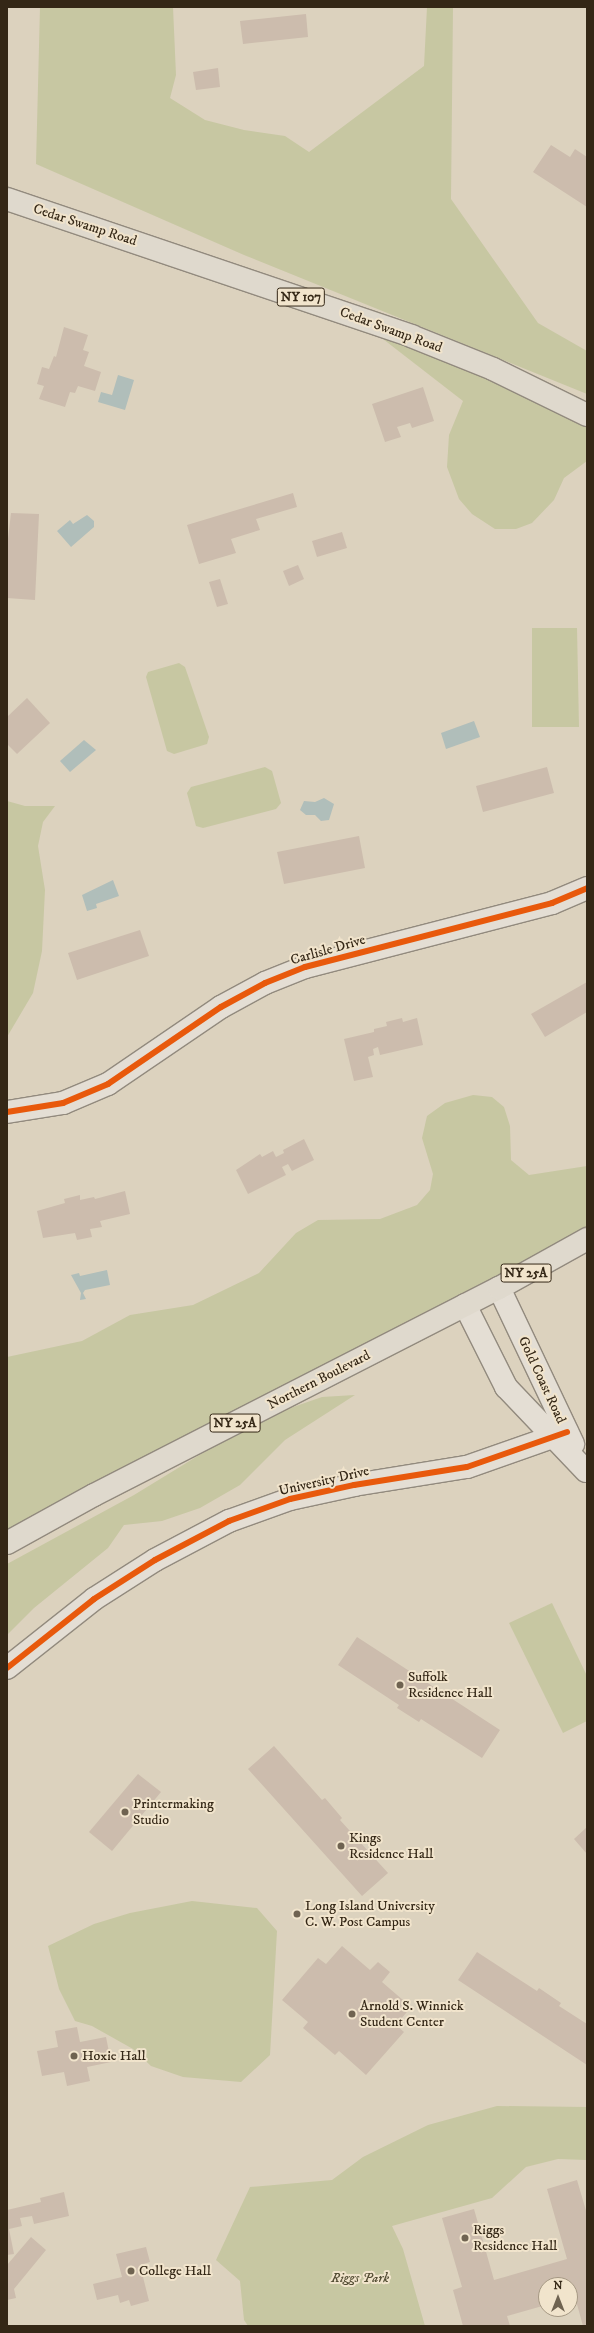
<!DOCTYPE html>
<html>
<head>
<meta charset="utf-8">
<style>
  body { margin:0 }
  #map { position:relative; width:594px; height:2333px; overflow:hidden; background:#dcd2be; font-family:"IM FELL DW Pica",serif }
  div>[style] { position:absolute }
  .green>* { inset:0; background:#c7c7a2 }
  .water>* { inset:0; background:#b0beba }
  .building>* { inset:0; background:#ccbcad }
  .roads { filter:drop-shadow(1px 0 #928a7e) drop-shadow(-1px 0 #928a7e) drop-shadow(0 1px #928a7e) drop-shadow(0 -1px #928a7e) }
  .minor>* { height:22px; margin:-11px; padding:0 11px; transform-origin:11px; border-radius:11px; background:#e4ded4 }
  .major>* { height:22px; margin:-11px; padding:0 11px; transform-origin:11px; border-radius:11px; background:#dfd9cd }
  .cycleway>* { height:6px; margin:-3px; padding:0 3px; transform-origin:3px; border-radius:3px; background:#e8590c }
  .dots>* { width:11px; height:11px; translate:-50% -50%; box-sizing:border-box; border:2px solid #f1e4cc; border-radius:50% }
  span { translate:-50% -50%; white-space:nowrap; text-align:center; line-height:1.15; -webkit-text-stroke:4px #f1e4cc; paint-order:stroke }
  .shield-label span { padding:1px 3px; background:#f1e4cc; border:1px solid; border-radius:3px; -webkit-text-stroke-width:0 }
  .shield-label { font-size:13px; color:#342716; font-weight:700 }
  .street-label { font-size:14px; color:#342716 }
  .poi-label { font-size:14px; color:#342716 }
  .left { translate:0 -50%; text-align:left }
  .park-label { font-size:14px; color:#544d34; font-style:italic }
  .frame { position:absolute; inset:0; border:8px solid #342716; pointer-events:none }
  .north { position:absolute; left:538px; top:2277px; width:40px; height:40px; box-sizing:border-box; background:#f1e4cc; border:1px solid #a59883; border-radius:50%; rotate:0deg; font-size:11px; font-weight:700; line-height:16px; text-align:center; color:#342716 }
  .north::after { content:''; display:block; margin:auto; width:14px; height:18px; background:#6f6351; clip-path:polygon(50% 0,100% 100%,50% 72%,0 100%) }
</style>
</head>
<body>
<div id="map">
  <div class="green">
    <div style="clip-path:polygon(40px 7px,173px 7px,176px 75px,170px 98px,205px 120px,244px 130px,285px 136px,309px 152px,424px 66px,427px 7px,453px 7px,451px 199px,538px 323px,587px 351px,587px 394px,244px 255px,36px 164px)"></div>
    <div style="clip-path:polygon(352px 315px,587px 415px,587px 461px,564px 478px,554px 500px,532px 523px,516px 529px,495px 529px,472px 514px,459px 499px,447px 467px,449px 435px,463px 401px)"></div>
    <div style="clip-path:polygon(532px 628px,577px 628px,579px 727px,532px 727px)"></div>
    <div style="clip-path:polygon(179px 663px,185px 667px,209px 737px,207px 744px,174px 754px,167px 751px,146px 677px,148px 672px)"></div>
    <div style="clip-path:polygon(265px 767px,272px 771px,281px 803px,276px 809px,203px 828px,196px 826px,187px 793px,191px 787px)"></div>
    <div style="clip-path:polygon(7px 801px,25px 806px,55px 806px,43px 822px,38px 846px,45px 890px,42px 951px,33px 993px,7px 1037px)"></div>
    <div style="clip-path:polygon(473px 1095px,492px 1097px,504px 1107px,510px 1126px,511px 1160px,529px 1175px,587px 1166px,587px 1239px,7px 1543px,7px 1357px,82px 1341px,130px 1315px,193px 1305px,259px 1273px,296px 1233px,318px 1220px,380px 1219px,417px 1205px,430px 1190px,433px 1174px,422px 1138px,427px 1116px,445px 1103px)"></div>
    <div style="clip-path:polygon(355px 1395px,285px 1440px,240px 1485px,200px 1508px,162px 1521px,124px 1525px,108px 1548px,34px 1608px,7px 1635px,7px 1564px,134px 1495px,201px 1454px,276px 1413px,322px 1397px)"></div>
    <div style="clip-path:polygon(552px 1603px,587px 1676px,587px 1721px,563px 1733px,509px 1623px)"></div>
    <div style="clip-path:polygon(192px 1901px,257px 1908px,277px 1931px,270px 2055px,241px 2082px,183px 2077px,151px 2066px,133px 2049px,92px 2026px,75px 2021px,59px 1989px,48px 1946px,94px 1924px,130px 1913px)"></div>
    <div style="clip-path:polygon(497px 2106px,587px 2107px,587px 2160px,558px 2159px,526px 2167px,492px 2198px,392px 2226px,403px 2249px,425px 2326px,248px 2326px,244px 2320px,240px 2281px,216px 2260px,250px 2187px,332px 2180px,363px 2157px,428px 2125px)"></div>
  </div>
  <div class="water">
    <div style="clip-path:polygon(118px 375px,134px 380px,125px 410px,98px 402px,101px 392px,112px 395px)"></div>
    <div style="clip-path:polygon(87px 515px,94px 521px,94px 527px,71px 547px,57px 531px,70px 520px,73px 524px)"></div>
    <div style="clip-path:polygon(474px 721px,480px 737px,446px 749px,441px 733px)"></div>
    <div style="clip-path:polygon(84px 740px,96px 750px,70px 772px,60px 761px)"></div>
    <div style="clip-path:polygon(324px 798px,334px 804px,329px 820px,321px 821px,315px 815px,306px 815px,300px 810px,304px 801px,315px 802px)"></div>
    <div style="clip-path:polygon(113px 880px,119px 896px,96px 904px,97px 908px,87px 911px,82px 895px)"></div>
    <div style="clip-path:polygon(107px 1270px,110px 1285px,85px 1290px,83px 1293px,86px 1299px,80px 1300px,81px 1293px,71px 1275px,79px 1273px,80px 1276px)"></div>
  </div>
  <div class="building">
    <div style="clip-path:polygon(306px 14px,308px 37px,243px 44px,240px 21px)"></div>
    <div style="clip-path:polygon(218px 68px,220px 87px,196px 90px,193px 72px)"></div>
    <div style="clip-path:polygon(551px 145px,570px 157px,575px 149px,587px 157px,587px 207px,533px 172px)"></div>
    <div style="clip-path:polygon(64px 327px,88px 335px,83px 350px,89px 352px,84px 366px,101px 372px,95px 391px,78px 386px,75px 393px,70px 392px,65px 407px,39px 399px,44px 386px,37px 384px,42px 367px,49px 369px,54px 356px,56px 357px)"></div>
    <div style="clip-path:polygon(423px 387px,434px 421px,412px 428px,410px 423px,397px 427px,401px 437px,385px 442px,372px 404px)"></div>
    <div style="clip-path:polygon(293px 493px,297px 507px,256px 519px,260px 530px,231px 539px,236px 553px,199px 564px,187px 525px)"></div>
    <div style="clip-path:polygon(11px 513px,39px 514px,35px 600px,7px 598px,7px 547px)"></div>
    <div style="clip-path:polygon(342px 532px,347px 548px,317px 557px,312px 541px)"></div>
    <div style="clip-path:polygon(298px 565px,304px 579px,289px 586px,283px 571px)"></div>
    <div style="clip-path:polygon(220px 579px,228px 604px,217px 607px,209px 582px)"></div>
    <div style="clip-path:polygon(27px 698px,50px 723px,17px 754px,7px 744px,7px 717px)"></div>
    <div style="clip-path:polygon(547px 767px,554px 793px,483px 812px,476px 786px)"></div>
    <div style="clip-path:polygon(359px 836px,365px 868px,284px 884px,277px 852px)"></div>
    <div style="clip-path:polygon(140px 930px,149px 956px,77px 980px,68px 953px)"></div>
    <div style="clip-path:polygon(587px 982px,587px 1012px,545px 1037px,531px 1014px)"></div>
    <div style="clip-path:polygon(402px 1018px,403px 1022px,417px 1018px,423px 1045px,380px 1055px,378px 1047px,373px 1049px,374px 1055px,368px 1057px,373px 1077px,354px 1081px,344px 1039px,374px 1032px,374px 1029px,387px 1026px,386px 1022px)"></div>
    <div style="clip-path:polygon(304px 1139px,314px 1160px,292px 1171px,288px 1164px,282px 1167px,286px 1175px,248px 1194px,236px 1170px,260px 1154px,262px 1157px,273px 1151px,276px 1157px,284px 1153px,283px 1150px)"></div>
    <div style="clip-path:polygon(125px 1191px,130px 1214px,100px 1221px,102px 1227px,90px 1229px,92px 1237px,77px 1240px,75px 1233px,43px 1238px,37px 1211px,65px 1203px,64px 1199px,80px 1195px,80px 1200px,94px 1197px,95px 1199px)"></div>
    <div style="clip-path:polygon(357px 1637px,500px 1730px,482px 1758px,421px 1719px,419px 1722px,397px 1708px,399px 1705px,338px 1665px)"></div>
    <div style="clip-path:polygon(274px 1746px,322px 1800px,325px 1798px,342px 1818px,340px 1820px,388px 1873px,362px 1896px,248px 1769px)"></div>
    <div style="clip-path:polygon(138px 1774px,161px 1792px,112px 1851px,89px 1832px)"></div>
    <div style="clip-path:polygon(587px 1827px,587px 1854px,574px 1839px)"></div>
    <div style="clip-path:polygon(342px 1946px,370px 1970px,378px 1962px,390px 1972px,382px 1982px,411px 2007px,396px 2025px,404px 2032px,366px 2075px,339px 2051px,335px 2055px,303px 2028px,308px 2022px,282px 2000px,318px 1958px,326px 1964px)"></div>
    <div style="clip-path:polygon(477px 1952px,537px 1991px,539px 1988px,561px 2003px,559px 2006px,587px 2024px,587px 2065px,458px 1980px)"></div>
    <div style="clip-path:polygon(77px 2027px,80px 2042px,106px 2037px,111px 2062px,87px 2067px,90px 2081px,67px 2086px,64px 2072px,42px 2076px,37px 2051px,58px 2047px,55px 2031px)"></div>
    <div style="clip-path:polygon(577px 2180px,587px 2214px,587px 2326px,583px 2326px,575px 2297px,570px 2298px,570px 2285px,546px 2285px,546px 2305px,507px 2316px,510px 2326px,463px 2326px,453px 2290px,462px 2287px,442px 2218px,474px 2209px,494px 2280px,567px 2259px,547px 2189px)"></div>
    <div style="clip-path:polygon(64px 2192px,69px 2216px,34px 2224px,32px 2216px,20px 2218px,22px 2226px,9px 2229px,14px 2254px,7px 2255px,7px 2210px,41px 2202px,40px 2198px)"></div>
    <div style="clip-path:polygon(31px 2237px,46px 2250px,14px 2289px,16px 2298px,7px 2300px,7px 2265px)"></div>
    <div style="clip-path:polygon(146px 2247px,150px 2262px,140px 2265px,149px 2301px,131px 2306px,129px 2300px,120px 2303px,118px 2295px,97px 2300px,93px 2284px,122px 2277px,116px 2254px)"></div>
  </div>
  <div class="roads">
    <div class="minor">
      <div style="left:7px;top:1112px;width:57px;rotate:-9.1deg"></div>
      <div style="left:63px;top:1103px;width:49px;rotate:-22.9deg"></div>
      <div style="left:108px;top:1084px;width:137px;rotate:-34.3deg"></div>
      <div style="left:221px;top:1007px;width:50px;rotate:-28.6deg"></div>
      <div style="left:265px;top:983px;width:43px;rotate:-21.8deg"></div>
      <div style="left:305px;top:967px;width:255px;rotate:-14.5deg"></div>
      <div style="left:552px;top:903px;width:38px;rotate:-23deg"></div>
      <div style="left:499px;top:1288px;width:173px;rotate:64.6deg"></div>
      <div style="left:465px;top:1305px;width:92px;rotate:63.4deg"></div>
      <div style="left:506px;top:1387px;width:116px;rotate:46.4deg"></div>
      <div style="left:7px;top:1668px;width:111px;rotate:-38.4deg"></div>
      <div style="left:94px;top:1599px;width:72px;rotate:-32.6deg"></div>
      <div style="left:155px;top:1560px;width:84px;rotate:-27.8deg"></div>
      <div style="left:229px;top:1521px;width:65px;rotate:-19.8deg"></div>
      <div style="left:290px;top:1499px;width:66px;rotate:-12.3deg"></div>
      <div style="left:354px;top:1485px;width:114px;rotate:-9.1deg"></div>
      <div style="left:467px;top:1467px;width:106px;rotate:-19.3deg"></div>
    </div>
    <div class="major">
      <div style="left:7px;top:199px;width:427px;rotate:18.7deg"></div>
      <div style="left:411px;top:336px;width:88px;rotate:21.9deg"></div>
      <div style="left:493px;top:369px;width:105px;rotate:26.1deg"></div>
      <div style="left:7px;top:1543px;width:99px;rotate:-28.9deg"></div>
      <div style="left:94px;top:1495px;width:455px;rotate:-27.1deg"></div>
      <div style="left:499px;top:1288px;width:101px;rotate:-29.1deg"></div>
    </div>
  </div>
  <div class="cycleway">
    <div style="left:7px;top:1112px;width:57px;rotate:-9.1deg"></div>
    <div style="left:63px;top:1103px;width:49px;rotate:-22.9deg"></div>
    <div style="left:108px;top:1084px;width:137px;rotate:-34.3deg"></div>
    <div style="left:221px;top:1007px;width:50px;rotate:-28.6deg"></div>
    <div style="left:265px;top:983px;width:43px;rotate:-21.8deg"></div>
    <div style="left:305px;top:967px;width:255px;rotate:-14.5deg"></div>
    <div style="left:552px;top:903px;width:38px;rotate:-23deg"></div>
    <div style="left:7px;top:1668px;width:111px;rotate:-38.4deg"></div>
    <div style="left:94px;top:1599px;width:72px;rotate:-32.6deg"></div>
    <div style="left:155px;top:1560px;width:84px;rotate:-27.8deg"></div>
    <div style="left:229px;top:1521px;width:65px;rotate:-19.8deg"></div>
    <div style="left:290px;top:1499px;width:66px;rotate:-12.3deg"></div>
    <div style="left:354px;top:1485px;width:114px;rotate:-9.1deg"></div>
    <div style="left:467px;top:1467px;width:106px;rotate:-19.3deg"></div>
  </div>
  <div class="dots">
    <div style="left:400px;top:1685px;background:#6f6351"></div>
    <div style="left:125px;top:1812px;background:#6f6351"></div>
    <div style="left:341px;top:1846px;background:#6f6351"></div>
    <div style="left:297px;top:1914px;background:#6f6351"></div>
    <div style="left:352px;top:2014px;background:#6f6351"></div>
    <div style="left:74px;top:2056px;background:#6f6351"></div>
    <div style="left:465px;top:2238px;background:#6f6351"></div>
    <div style="left:131px;top:2271px;background:#6f6351"></div>
  </div>
  <div class="shield-label">
    <span style="left:301px;top:297px">NY 107</span>
    <span style="left:526px;top:1273px">NY 25A</span>
    <span style="left:235px;top:1423px">NY 25A</span>
  </div>
  <div class="street-label">
    <span style="left:85px;top:225px;rotate:18deg">Cedar Swamp Road</span>
    <span style="left:391px;top:330px;rotate:20deg">Cedar Swamp Road</span>
    <span style="left:328px;top:950px;rotate:-16deg">Carlisle Drive</span>
    <span style="left:319px;top:1380px;rotate:-27deg">Northern Boulevard</span>
    <span style="left:542px;top:1380px;rotate:65deg">Gold Coast Road</span>
    <span style="left:324px;top:1481px;rotate:-13deg">University Drive</span>
  </div>
  <div class="poi-label">
    <span class="left" style="left:408px;top:1685px">Suffolk<br>Residence Hall</span>
    <span class="left" style="left:133px;top:1812px">Printermaking<br>Studio</span>
    <span class="left" style="left:349px;top:1846px">Kings<br>Residence Hall</span>
    <span class="left" style="left:305px;top:1914px">Long Island University<br>C. W. Post Campus</span>
    <span class="left" style="left:360px;top:2014px">Arnold S. Winnick<br>Student Center</span>
    <span class="left" style="left:82px;top:2056px">Hoxie Hall</span>
    <span class="left" style="left:473px;top:2238px">Riggs<br>Residence Hall</span>
    <span class="left" style="left:139px;top:2271px">College Hall</span>
  </div>
  <div class="park-label">
    <span style="left:360px;top:2278px">Riggs Park</span>
  </div>
  <div class="frame"></div>
  <div class="north">N</div>
</div>
</body>
</html>
